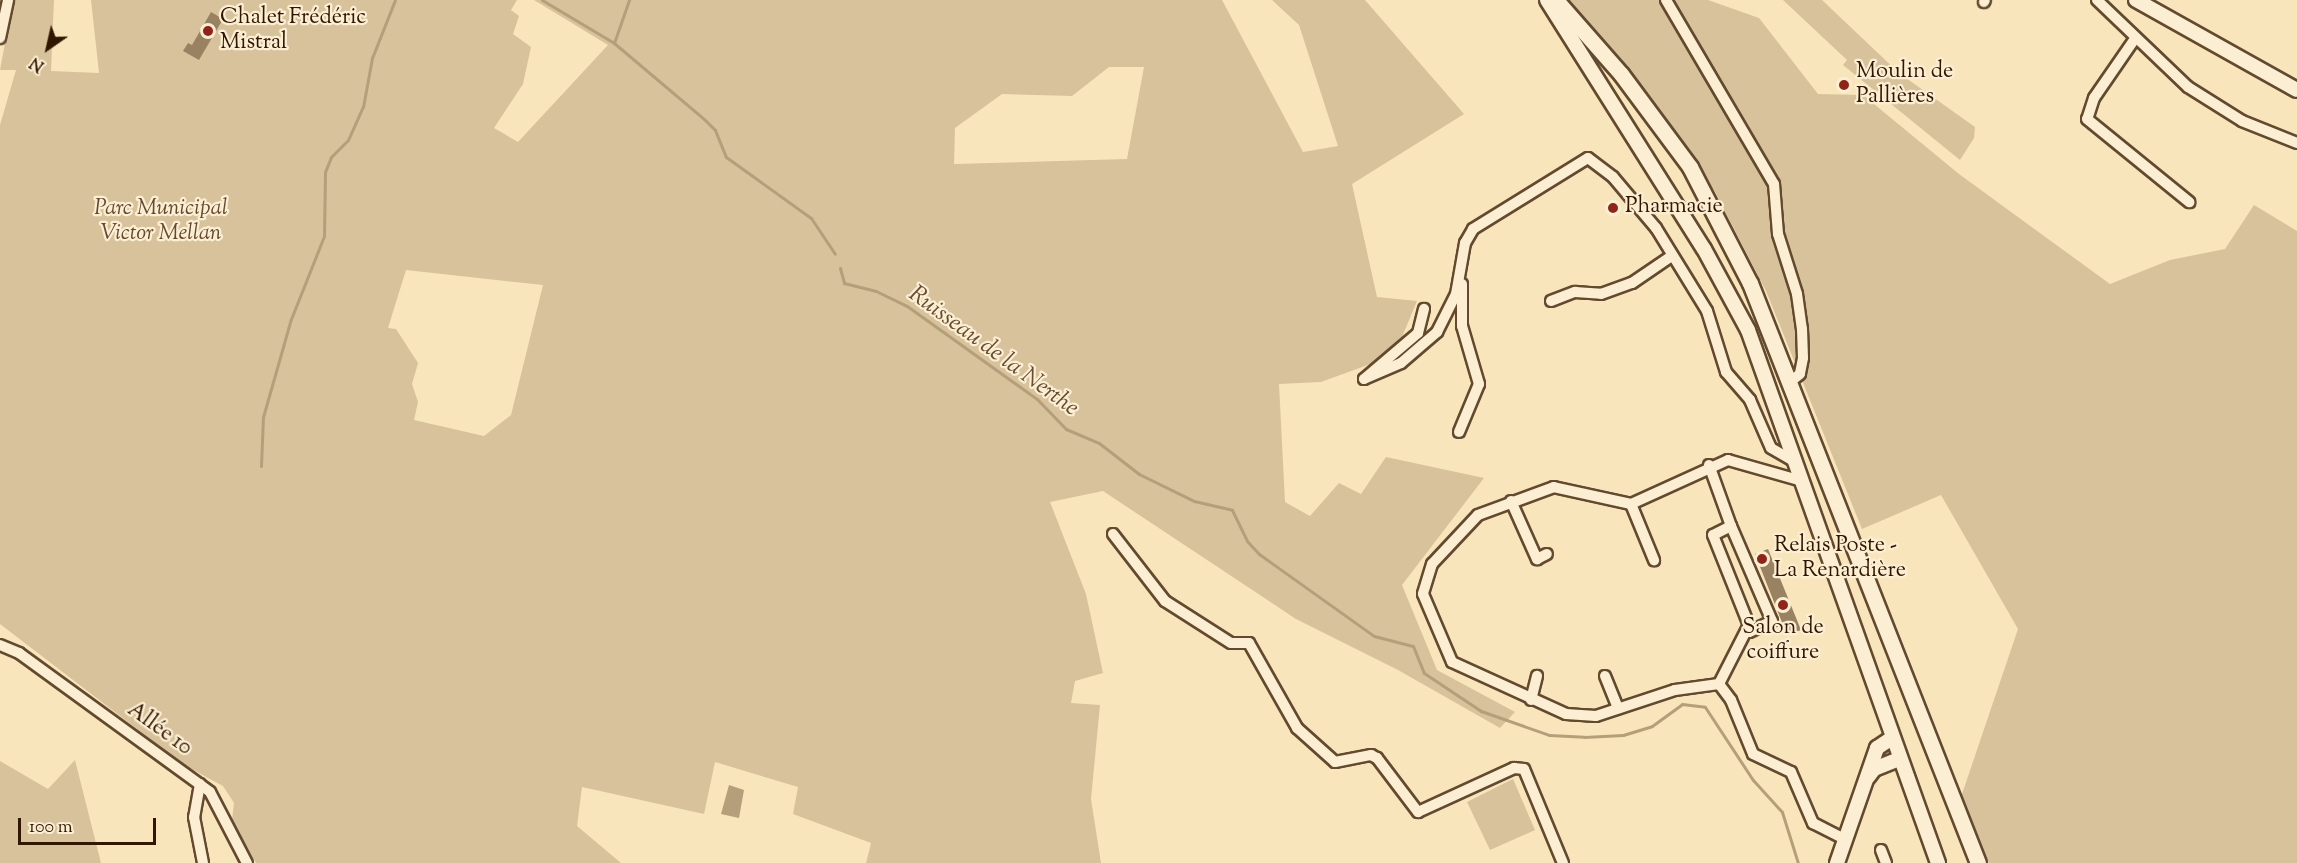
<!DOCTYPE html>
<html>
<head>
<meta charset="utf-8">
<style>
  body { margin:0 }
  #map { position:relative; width:2297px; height:863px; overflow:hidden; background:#f9e5bb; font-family:"Sorts Mill Goudy",serif }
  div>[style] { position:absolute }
  .green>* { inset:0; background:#d7c29b }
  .water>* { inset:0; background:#b59f7b }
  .stream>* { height:3px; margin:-1.5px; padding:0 1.5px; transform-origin:1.5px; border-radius:1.5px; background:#b59f7b }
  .building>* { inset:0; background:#998261 }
  .roads { filter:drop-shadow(2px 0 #634a2f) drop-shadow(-2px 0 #634a2f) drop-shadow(0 2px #634a2f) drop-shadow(0 -2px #634a2f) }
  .minor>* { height:10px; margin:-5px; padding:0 5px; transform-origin:5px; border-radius:5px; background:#fbeed3 }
  .tertiary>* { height:14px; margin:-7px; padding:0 7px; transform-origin:7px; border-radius:7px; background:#fbeed3 }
  .secondary>* { height:15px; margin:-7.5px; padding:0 7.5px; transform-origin:7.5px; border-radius:7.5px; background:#fbeed3 }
  .dots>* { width:16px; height:16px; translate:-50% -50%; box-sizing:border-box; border:3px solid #fbeed3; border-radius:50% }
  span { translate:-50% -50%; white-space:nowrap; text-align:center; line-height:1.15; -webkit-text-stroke:4.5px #fbeed3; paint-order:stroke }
  .poi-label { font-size:22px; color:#311600 }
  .left { translate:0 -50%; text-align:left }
  .park-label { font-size:22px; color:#634a2e; font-style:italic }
  .street-label { font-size:22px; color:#311600 }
  .water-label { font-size:24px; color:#664d31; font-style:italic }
  .north { position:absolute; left:18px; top:18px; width:60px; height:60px; -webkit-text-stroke:4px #fbeed3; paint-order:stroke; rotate:214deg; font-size:16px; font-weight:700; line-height:24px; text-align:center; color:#311600 }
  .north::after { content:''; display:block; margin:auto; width:21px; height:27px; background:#311600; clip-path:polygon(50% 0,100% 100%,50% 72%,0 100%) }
  .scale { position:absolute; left:18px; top:818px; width:138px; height:27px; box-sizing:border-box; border:3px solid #311600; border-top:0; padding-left:8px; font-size:18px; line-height:21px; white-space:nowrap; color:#311600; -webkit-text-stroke:4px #fbeed3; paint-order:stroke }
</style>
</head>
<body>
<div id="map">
  <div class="green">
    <div style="clip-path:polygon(evenodd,13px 0,54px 0,51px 71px,99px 73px,91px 0,517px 0,511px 10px,519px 16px,513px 34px,531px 47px,523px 84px,494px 128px,518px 142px,608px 45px,534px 0,1222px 0,1303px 152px,1338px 146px,1299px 25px,1272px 0,1365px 0,1464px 114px,1352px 184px,1377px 297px,1417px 301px,1402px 337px,1376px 362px,1321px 382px,1279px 384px,1285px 502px,1310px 516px,1339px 483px,1361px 494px,1386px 457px,1484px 478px,1402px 585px,1437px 670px,1515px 712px,1500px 728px,1398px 670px,1296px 619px,1103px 491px,1050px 502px,1086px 594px,1103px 673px,1075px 681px,1071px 703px,1100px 705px,1091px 799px,1101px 863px,866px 863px,871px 843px,793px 814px,798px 787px,715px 762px,704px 814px,582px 787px,577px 826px,621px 863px,256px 863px,232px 820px,234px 803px,223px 786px,184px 765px,0 624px,0 125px,16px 70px,0 70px,13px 0,1109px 67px,1144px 67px,1127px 159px,954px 164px,955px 128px,1002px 94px,1072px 96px,1109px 67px,13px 0,406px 270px,543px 285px,511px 415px,484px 436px,414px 420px,418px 402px,412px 384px,418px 363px,396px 329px,388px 328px,406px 270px)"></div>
    <div style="clip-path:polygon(1568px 0,1708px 0,1759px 18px,1818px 94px,1863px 95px,1959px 174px,2110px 284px,2170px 260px,2225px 249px,2254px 205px,2297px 231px,2297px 863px,1989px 863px,1961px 797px,2018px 629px,1941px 495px,1862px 529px,1766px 291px,1714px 190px)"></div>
    <div style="clip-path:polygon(1783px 0,1822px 0,1899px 73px,1975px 127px,1974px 138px,1960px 160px,1843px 65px,1847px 60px)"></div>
    <div style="clip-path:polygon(75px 760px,101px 863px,0 863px,0 761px,48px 789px)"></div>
    <div style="clip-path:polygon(1513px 779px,1535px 830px,1490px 850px,1467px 802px)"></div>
  </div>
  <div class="water">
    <div style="clip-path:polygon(729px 785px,744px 790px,739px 818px,721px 814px)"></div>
  </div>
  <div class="stream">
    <div style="left:542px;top:0;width:84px;rotate:30.8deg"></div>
    <div style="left:614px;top:43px;width:118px;rotate:40.2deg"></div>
    <div style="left:704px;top:119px;width:16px;rotate:45deg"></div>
    <div style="left:715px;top:130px;width:29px;rotate:68deg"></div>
    <div style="left:726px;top:157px;width:105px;rotate:35.7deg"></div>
    <div style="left:811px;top:218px;width:43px;rotate:56.3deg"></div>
    <div style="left:614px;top:43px;width:46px;rotate:-70.8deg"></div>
    <div style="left:840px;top:268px;width:16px;rotate:75deg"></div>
    <div style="left:844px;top:283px;width:33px;rotate:14deg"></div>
    <div style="left:876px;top:291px;width:34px;rotate:26deg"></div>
    <div style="left:907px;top:306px;width:160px;rotate:35.6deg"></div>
    <div style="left:1037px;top:399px;width:42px;rotate:46deg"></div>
    <div style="left:1066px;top:429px;width:36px;rotate:23deg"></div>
    <div style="left:1099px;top:443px;width:51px;rotate:37.8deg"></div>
    <div style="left:1139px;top:474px;width:61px;rotate:26.1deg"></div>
    <div style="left:1194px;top:501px;width:39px;rotate:13deg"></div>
    <div style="left:1232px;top:510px;width:34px;rotate:64deg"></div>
    <div style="left:1247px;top:541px;width:18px;rotate:47deg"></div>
    <div style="left:1259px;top:554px;width:141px;rotate:35.5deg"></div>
    <div style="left:1374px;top:636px;width:40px;rotate:14.4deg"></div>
    <div style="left:1413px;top:646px;width:29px;rotate:68deg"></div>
    <div style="left:1424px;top:673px;width:69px;rotate:33.7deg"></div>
    <div style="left:1481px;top:711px;width:72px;rotate:19.4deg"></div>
    <div style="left:1549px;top:735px;width:35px;rotate:3deg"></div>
    <div style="left:1584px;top:737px;width:39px;rotate:-3deg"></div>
    <div style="left:1623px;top:735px;width:30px;rotate:-17deg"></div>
    <div style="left:1652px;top:726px;width:37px;rotate:-36deg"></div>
    <div style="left:1682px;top:704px;width:23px;rotate:7deg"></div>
    <div style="left:1705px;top:707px;width:87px;rotate:56.7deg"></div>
    <div style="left:1753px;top:780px;width:43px;rotate:47.8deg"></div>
    <div style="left:1782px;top:812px;width:53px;rotate:72.6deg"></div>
    <div style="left:261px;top:466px;width:49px;rotate:-87.7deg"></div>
    <div style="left:263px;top:417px;width:102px;rotate:-74.1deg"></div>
    <div style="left:291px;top:319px;width:89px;rotate:-68.3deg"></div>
    <div style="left:324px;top:236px;width:64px;rotate:-89.1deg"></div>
    <div style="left:325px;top:172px;width:16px;rotate:-68deg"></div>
    <div style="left:331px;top:157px;width:24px;rotate:-45deg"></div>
    <div style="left:348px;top:140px;width:36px;rotate:-66deg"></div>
    <div style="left:363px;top:107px;width:50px;rotate:-79.6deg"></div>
    <div style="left:372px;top:58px;width:62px;rotate:-68.4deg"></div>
  </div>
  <div class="building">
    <div style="clip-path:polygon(211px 12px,223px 19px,199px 60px,183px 51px,188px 43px,192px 45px)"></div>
    <div style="clip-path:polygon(1768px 549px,1801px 630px,1787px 635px,1755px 554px)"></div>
  </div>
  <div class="roads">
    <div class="minor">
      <div style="left:1666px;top:0;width:213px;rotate:59.6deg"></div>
      <div style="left:1774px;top:184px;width:50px;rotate:85.4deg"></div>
      <div style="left:1778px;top:234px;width:63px;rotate:72.4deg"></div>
      <div style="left:1797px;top:294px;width:35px;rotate:82deg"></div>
      <div style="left:1802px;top:329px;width:29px;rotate:88deg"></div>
      <div style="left:1803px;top:358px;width:16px;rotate:101deg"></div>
      <div style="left:1800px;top:374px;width:11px;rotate:142deg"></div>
      <div style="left:2097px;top:0;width:126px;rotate:43.7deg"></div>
      <div style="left:2188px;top:87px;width:64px;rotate:32.2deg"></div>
      <div style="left:2242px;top:121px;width:59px;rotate:21.8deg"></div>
      <div style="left:1984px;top:2px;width:2px;rotate:-63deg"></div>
      <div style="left:0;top:38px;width:39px;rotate:-78deg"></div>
      <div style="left:2134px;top:40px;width:70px;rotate:124.6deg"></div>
      <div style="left:2094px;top:98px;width:22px;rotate:108deg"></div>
      <div style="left:2087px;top:119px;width:132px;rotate:39.1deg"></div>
      <div style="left:1551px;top:301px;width:26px;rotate:-21deg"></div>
      <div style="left:1575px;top:292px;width:26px;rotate:4deg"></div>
      <div style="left:1601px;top:294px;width:33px;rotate:-20deg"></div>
      <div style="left:1632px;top:283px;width:46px;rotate:-34.4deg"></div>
      <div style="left:1364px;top:379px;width:40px;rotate:-23.4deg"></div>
      <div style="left:1401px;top:363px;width:48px;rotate:-40.7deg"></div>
      <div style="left:1437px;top:332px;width:42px;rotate:-63.4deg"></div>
      <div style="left:1456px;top:294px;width:52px;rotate:-80deg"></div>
      <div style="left:1465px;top:243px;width:16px;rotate:-60deg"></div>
      <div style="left:1473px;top:229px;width:135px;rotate:-31.7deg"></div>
      <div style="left:1588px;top:158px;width:31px;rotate:37deg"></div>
      <div style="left:1613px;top:177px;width:67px;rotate:49.9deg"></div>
      <div style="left:1656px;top:228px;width:97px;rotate:58.4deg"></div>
      <div style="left:1707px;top:311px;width:64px;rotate:72.7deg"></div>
      <div style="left:1726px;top:372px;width:37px;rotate:49deg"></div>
      <div style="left:1750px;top:400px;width:52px;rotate:66.4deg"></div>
      <div style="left:1771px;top:448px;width:28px;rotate:30deg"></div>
      <div style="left:1364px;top:379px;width:71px;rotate:-40.4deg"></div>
      <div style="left:1418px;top:333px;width:25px;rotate:-76deg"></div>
      <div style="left:1459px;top:432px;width:52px;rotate:-67.4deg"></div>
      <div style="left:1479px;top:384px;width:60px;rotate:-106.3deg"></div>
      <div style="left:1462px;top:326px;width:42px;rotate:-90deg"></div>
      <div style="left:1709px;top:465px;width:65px;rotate:70.2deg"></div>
      <div style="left:1731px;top:526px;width:20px;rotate:153deg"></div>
      <div style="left:1713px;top:535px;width:97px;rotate:68.2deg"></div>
      <div style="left:1749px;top:625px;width:66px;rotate:117deg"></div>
      <div style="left:1802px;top:481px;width:77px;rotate:-164.2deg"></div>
      <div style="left:1728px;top:460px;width:107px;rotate:155.6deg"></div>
      <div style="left:1631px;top:504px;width:79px;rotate:-167.6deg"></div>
      <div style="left:1554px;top:487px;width:81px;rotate:159.8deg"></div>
      <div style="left:1478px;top:515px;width:67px;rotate:133.2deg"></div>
      <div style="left:1432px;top:564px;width:31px;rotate:107deg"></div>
      <div style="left:1423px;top:594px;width:74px;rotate:66.9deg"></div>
      <div style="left:1452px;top:662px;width:125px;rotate:24.5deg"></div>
      <div style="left:1566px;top:714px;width:30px;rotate:4deg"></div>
      <div style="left:1596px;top:716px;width:83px;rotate:-18.2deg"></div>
      <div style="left:1675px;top:690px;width:44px;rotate:-7.8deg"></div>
      <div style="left:1719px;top:684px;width:20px;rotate:53deg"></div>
      <div style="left:1731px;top:700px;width:58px;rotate:67.8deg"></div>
      <div style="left:1753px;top:754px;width:42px;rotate:25.3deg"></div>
      <div style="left:1791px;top:772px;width:56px;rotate:66.7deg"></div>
      <div style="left:1813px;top:823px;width:35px;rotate:27deg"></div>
      <div style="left:1511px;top:501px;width:64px;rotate:65.9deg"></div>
      <div style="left:1537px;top:559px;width:11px;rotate:-27deg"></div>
      <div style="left:1631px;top:504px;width:61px;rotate:67.7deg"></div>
      <div style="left:1731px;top:526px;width:103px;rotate:66.7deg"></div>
      <div style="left:1772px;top:621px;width:25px;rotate:154deg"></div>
      <div style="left:1113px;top:534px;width:85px;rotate:52.2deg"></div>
      <div style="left:1165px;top:601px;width:78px;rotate:32.5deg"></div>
      <div style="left:1231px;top:643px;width:18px"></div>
      <div style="left:1249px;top:643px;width:98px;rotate:60.5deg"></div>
      <div style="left:1297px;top:728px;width:51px;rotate:41.8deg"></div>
      <div style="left:1335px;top:762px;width:37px;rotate:-11deg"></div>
      <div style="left:1371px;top:755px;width:7px;rotate:27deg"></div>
      <div style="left:1377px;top:758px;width:68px;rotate:52.8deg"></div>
      <div style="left:1418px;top:812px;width:106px;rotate:-24.6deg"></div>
      <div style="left:1514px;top:768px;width:10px;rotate:6deg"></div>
      <div style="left:1524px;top:769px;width:102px;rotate:67.5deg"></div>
      <div style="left:0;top:645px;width:21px;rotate:23deg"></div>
      <div style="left:19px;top:653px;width:236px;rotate:36deg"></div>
      <div style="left:210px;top:792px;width:80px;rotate:62.5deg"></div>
      <div style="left:1605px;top:676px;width:35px;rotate:68deg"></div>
      <div style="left:1531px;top:700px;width:25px;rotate:-76deg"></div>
      <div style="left:200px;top:784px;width:34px;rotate:100deg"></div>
      <div style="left:194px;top:817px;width:47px;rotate:78.9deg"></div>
      <div style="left:1881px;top:850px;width:14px;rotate:69deg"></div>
    </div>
    <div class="tertiary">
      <div style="left:1547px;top:0;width:294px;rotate:57.8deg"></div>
      <div style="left:1704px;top:249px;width:92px;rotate:61.5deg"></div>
      <div style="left:1748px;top:330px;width:566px;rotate:70.38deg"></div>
      <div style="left:2136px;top:0;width:184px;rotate:29.2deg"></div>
      <div style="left:1868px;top:777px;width:10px;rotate:-53deg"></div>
      <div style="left:1874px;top:769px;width:27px;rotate:-22deg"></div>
      <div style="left:1837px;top:863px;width:122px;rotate:-70.8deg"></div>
      <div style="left:1877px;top:748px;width:18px;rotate:-34deg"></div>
    </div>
    <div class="secondary">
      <div style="left:1556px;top:0;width:98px;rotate:48.7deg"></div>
      <div style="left:1621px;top:74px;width:116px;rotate:53.4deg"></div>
      <div style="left:1690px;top:167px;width:131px;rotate:62.7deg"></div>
      <div style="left:1750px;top:283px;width:623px;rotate:68.54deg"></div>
    </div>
  </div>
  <div class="dots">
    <div style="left:208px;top:31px;background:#8f2418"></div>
    <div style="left:1844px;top:85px;background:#8f2418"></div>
    <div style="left:1613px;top:208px;background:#8f2418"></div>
    <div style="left:1762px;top:559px;background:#8f2418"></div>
    <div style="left:1783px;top:605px;background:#8f2418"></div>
  </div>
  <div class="poi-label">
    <span class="left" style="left:220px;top:31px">Chalet Frédéric<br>Mistral</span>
    <span class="left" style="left:1856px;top:85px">Moulin de<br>Pallières</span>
    <span class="left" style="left:1625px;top:208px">Pharmacie</span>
    <span class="left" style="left:1774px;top:559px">Relais Poste -<br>La Renardière</span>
    <span style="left:1783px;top:641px">Salon de<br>coiffure</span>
  </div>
  <div class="park-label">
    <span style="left:161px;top:222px">Parc Municipal<br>Victor Mellan</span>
  </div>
  <div class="street-label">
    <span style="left:159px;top:730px;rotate:36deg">Allée 10</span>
  </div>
  <div class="water-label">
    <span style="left:993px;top:352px;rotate:36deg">Ruisseau de la Nerthe</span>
  </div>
  <div class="north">N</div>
  <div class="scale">100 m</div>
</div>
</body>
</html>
